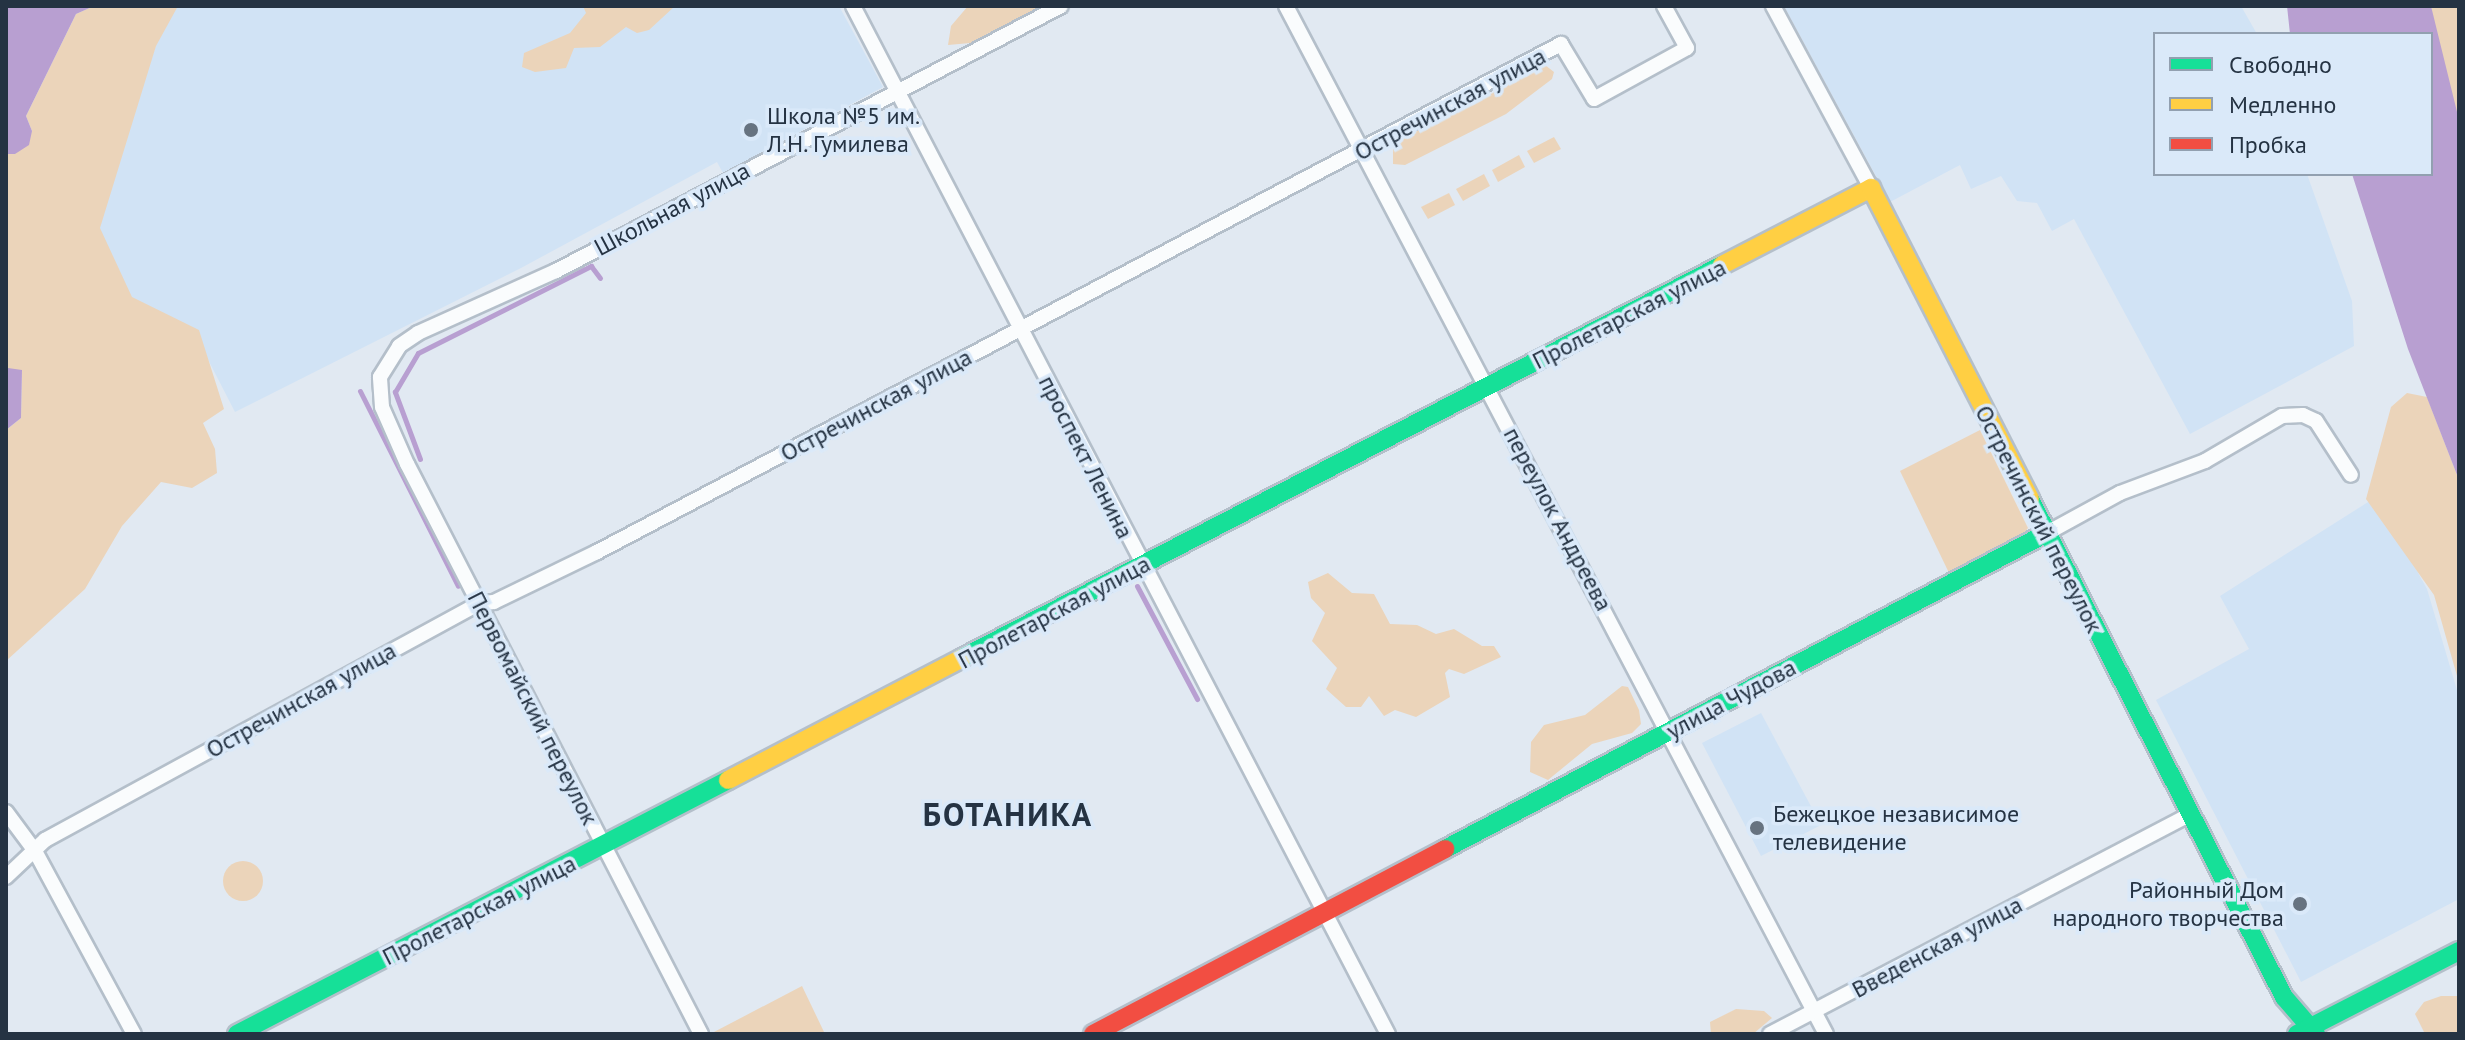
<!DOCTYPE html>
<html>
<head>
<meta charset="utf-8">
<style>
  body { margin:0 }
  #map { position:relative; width:2465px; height:1040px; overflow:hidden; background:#e1e9f2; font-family:"PT Sans",sans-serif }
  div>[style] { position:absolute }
  .built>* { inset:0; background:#d1e3f5 }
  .green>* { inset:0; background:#ebd4ba }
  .round { border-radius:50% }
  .water>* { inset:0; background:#b89fd1 }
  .stream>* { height:5px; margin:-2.5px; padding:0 2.5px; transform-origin:2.5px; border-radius:2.5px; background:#b89fd1 }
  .roads { filter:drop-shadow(2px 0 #b4bfca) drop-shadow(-2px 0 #b4bfca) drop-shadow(0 2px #b4bfca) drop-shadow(0 -2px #b4bfca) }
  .street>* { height:14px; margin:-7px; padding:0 7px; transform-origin:7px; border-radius:7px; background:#fafcfd }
  .fast>* { height:18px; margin:-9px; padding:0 9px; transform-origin:9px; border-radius:9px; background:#16e098 }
  .slow>* { height:18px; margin:-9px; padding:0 9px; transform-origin:9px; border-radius:9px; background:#ffcf43 }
  .jam>* { height:18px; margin:-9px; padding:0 9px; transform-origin:9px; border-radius:9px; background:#f24e42 }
  .dots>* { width:22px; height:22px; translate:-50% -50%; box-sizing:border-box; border:4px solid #dae9f9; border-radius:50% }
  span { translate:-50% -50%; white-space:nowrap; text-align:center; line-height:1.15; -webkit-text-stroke:7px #dae9f9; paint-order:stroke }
  .street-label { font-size:24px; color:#253343 }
  .poi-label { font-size:24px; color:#253343 }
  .left { translate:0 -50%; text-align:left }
  .right { translate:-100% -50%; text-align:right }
  .district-label { font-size:32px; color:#253343; font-weight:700; letter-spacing:2px }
  .frame { position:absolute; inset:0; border:8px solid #253343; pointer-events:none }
  .legend { position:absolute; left:2153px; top:32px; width:280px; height:144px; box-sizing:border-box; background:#dae9f9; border:2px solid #92a0b0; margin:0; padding:10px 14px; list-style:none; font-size:24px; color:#253343 }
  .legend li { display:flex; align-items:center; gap:16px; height:40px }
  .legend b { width:40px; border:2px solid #92a0b0 }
</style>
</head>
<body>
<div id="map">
  <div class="built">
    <div style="clip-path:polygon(170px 6px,839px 6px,883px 87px,723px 173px,717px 162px,521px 268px,235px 412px,199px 342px,122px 294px,92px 227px)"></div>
    <div style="clip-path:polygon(1784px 6px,2241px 6px,2257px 34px,2155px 34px,2155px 174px,2307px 174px,2352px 301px,2354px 346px,2190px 434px,2074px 219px,2052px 231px,2037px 203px,2017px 201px,2001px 176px,1971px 189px,1960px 165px,1890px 202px)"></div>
    <div style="clip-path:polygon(2376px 497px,2427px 589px,2459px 697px,2459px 899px,2301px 982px,2156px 700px,2249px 649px,2220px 596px)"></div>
    <div style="clip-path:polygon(1761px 713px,1821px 825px,1761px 856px,1702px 743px)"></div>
  </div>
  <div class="green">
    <div style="clip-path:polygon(94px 6px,178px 6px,156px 46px,100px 228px,132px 297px,199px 330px,224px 409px,203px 423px,215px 449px,217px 473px,192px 488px,161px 482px,122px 526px,85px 589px,6px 661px,6px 430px,21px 418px,22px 371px,6px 371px,6px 154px,15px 154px,32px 131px,26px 116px,76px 14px)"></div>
    <div style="clip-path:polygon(583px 6px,675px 6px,649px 30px,637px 33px,626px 27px,600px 47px,574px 48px,566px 68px,535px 72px,522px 67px,524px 53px,570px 33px,586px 13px)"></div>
    <div style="clip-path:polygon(968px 6px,1047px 6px,987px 34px,981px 42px,948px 45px,951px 26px)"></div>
    <div style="clip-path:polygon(2431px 6px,2459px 6px,2459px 120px,2440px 60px)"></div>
    <div style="clip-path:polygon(1545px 65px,1554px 72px,1552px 79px,1506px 114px,1405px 165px,1393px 164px,1393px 140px,1493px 93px,1505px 79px)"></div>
    <div style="clip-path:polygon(1554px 137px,1561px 149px,1534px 163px,1527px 151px)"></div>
    <div style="clip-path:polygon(1519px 155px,1525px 167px,1498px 182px,1492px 170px)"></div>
    <div style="clip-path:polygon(1484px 174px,1490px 186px,1463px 201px,1456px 189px)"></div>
    <div style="clip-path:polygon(1449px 193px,1455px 205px,1428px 219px,1421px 207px)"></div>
    <div style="clip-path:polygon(2407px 393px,2427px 397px,2459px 480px,2459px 683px,2434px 595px,2366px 499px,2391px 407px)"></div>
    <div style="clip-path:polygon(1980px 430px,2028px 528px,2020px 539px,1950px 575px,1900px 471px)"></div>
    <div style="clip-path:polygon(1328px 573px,1352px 593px,1374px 594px,1390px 624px,1417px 625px,1436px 634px,1454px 629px,1482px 646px,1494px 646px,1501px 657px,1464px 674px,1449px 669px,1445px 673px,1450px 697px,1416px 717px,1395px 710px,1384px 716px,1369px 696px,1361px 707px,1346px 707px,1326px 689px,1337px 668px,1312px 641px,1325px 613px,1311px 598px,1308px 582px)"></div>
    <div style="clip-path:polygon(1622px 686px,1628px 687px,1639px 710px,1641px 724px,1632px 733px,1592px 744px,1548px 780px,1530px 772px,1531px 742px,1544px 725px,1585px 715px)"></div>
    <div class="round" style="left:223px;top:861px;width:40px;height:40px"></div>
    <div style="clip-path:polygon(802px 986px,825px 1034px,715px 1034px,714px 1032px)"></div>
    <div style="clip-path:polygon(2441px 996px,2459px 996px,2459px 1034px,2425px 1034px,2415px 1014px,2424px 1002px)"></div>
    <div style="clip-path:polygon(1736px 1009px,1764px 1011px,1772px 1018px,1753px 1034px,1711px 1034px,1710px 1022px)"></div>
  </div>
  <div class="water">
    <div style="clip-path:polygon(6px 6px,94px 6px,76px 14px,26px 116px,32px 131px,29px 145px,15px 154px,6px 154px)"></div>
    <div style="clip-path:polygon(2287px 6px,2431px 6px,2459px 120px,2459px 480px,2408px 349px,2352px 174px,2431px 174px,2431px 34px,2290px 34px)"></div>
    <div style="clip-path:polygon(8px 368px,22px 370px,21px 418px,6px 430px)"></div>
  </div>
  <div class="stream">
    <div style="left:360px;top:391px;width:218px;rotate:63.3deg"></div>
    <div style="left:420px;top:459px;width:72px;rotate:-110.5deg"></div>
    <div style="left:395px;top:392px;width:45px;rotate:-59.5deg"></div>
    <div style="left:418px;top:353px;width:194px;rotate:-26.7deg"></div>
    <div style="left:591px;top:266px;width:15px;rotate:53deg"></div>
    <div style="left:1137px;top:586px;width:128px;rotate:62deg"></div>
  </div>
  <div class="roads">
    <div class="street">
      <div style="left:853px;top:6px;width:1159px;rotate:62.51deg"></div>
      <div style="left:1286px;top:6px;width:1161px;rotate:62.29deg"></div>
      <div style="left:1773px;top:6px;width:207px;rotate:61.7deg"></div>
      <div style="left:2047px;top:533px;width:83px;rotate:-28.7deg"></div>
      <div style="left:2120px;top:493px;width:91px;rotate:-20.6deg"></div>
      <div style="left:2205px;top:461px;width:89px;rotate:-30.3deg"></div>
      <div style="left:2282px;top:416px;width:21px;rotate:-3deg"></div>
      <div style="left:2303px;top:415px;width:14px;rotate:25deg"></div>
      <div style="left:2316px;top:421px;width:64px;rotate:57.1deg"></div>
      <div style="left:6px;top:812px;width:49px;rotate:53.4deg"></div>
      <div style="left:35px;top:851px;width:208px;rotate:61.6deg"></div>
      <div style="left:6px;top:877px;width:54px;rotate:-43.5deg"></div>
      <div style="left:45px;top:840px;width:495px;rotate:-28.6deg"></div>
      <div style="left:480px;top:603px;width:14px;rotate:-4deg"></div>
      <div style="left:494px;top:602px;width:114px;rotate:-25.9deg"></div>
      <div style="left:597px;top:552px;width:1090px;rotate:-27.79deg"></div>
      <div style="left:1561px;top:44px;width:64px;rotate:59deg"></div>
      <div style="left:1594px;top:99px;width:106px;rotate:-28.7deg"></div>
      <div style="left:1687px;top:48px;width:48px;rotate:-118.7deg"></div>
      <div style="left:701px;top:1034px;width:641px;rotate:-117.28deg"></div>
      <div style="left:407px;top:464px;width:62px;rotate:-113.7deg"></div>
      <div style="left:382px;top:407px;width:30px;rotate:-94deg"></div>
      <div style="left:380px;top:377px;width:36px;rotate:-58deg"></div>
      <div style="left:399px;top:346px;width:23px;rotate:-34deg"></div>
      <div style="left:418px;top:333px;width:151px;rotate:-24.2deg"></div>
      <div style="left:556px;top:271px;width:570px;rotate:-27.69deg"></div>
      <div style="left:1770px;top:1034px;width:473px;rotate:-27.6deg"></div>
    </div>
    <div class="fast">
      <div style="left:2030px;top:499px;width:559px;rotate:62.98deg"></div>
      <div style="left:2284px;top:997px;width:49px;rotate:49.1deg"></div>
      <div style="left:962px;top:658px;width:856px;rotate:-27.34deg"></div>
      <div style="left:1445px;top:849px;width:680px;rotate:-27.7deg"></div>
      <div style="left:237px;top:1034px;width:553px;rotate:-27.35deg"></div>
      <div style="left:2297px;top:1034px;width:182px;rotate:-27.1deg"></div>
    </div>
    <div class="slow">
      <div style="left:1722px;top:265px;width:168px;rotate:-27.3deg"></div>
      <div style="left:1871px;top:188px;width:349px;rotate:62.9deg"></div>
      <div style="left:728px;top:780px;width:264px;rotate:-27.5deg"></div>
    </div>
    <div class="jam">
      <div style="left:1093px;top:1034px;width:398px;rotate:-27.7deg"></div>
    </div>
  </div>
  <div class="dots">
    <div style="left:751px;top:130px;background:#677380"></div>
    <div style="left:1757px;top:828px;background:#677380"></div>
    <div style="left:2300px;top:904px;background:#677380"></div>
  </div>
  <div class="street-label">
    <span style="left:1450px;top:104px;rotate:-28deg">Остречинская улица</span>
    <span style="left:672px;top:209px;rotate:-28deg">Школьная улица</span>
    <span style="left:1629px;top:314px;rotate:-27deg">Пролетарская улица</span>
    <span style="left:876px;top:405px;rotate:-28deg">Остречинская улица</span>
    <span style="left:1086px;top:457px;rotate:63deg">проспект Ленина</span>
    <span style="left:1558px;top:519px;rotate:62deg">переулок Андреева</span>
    <span style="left:2039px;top:519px;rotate:63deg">Остречинский переулок</span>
    <span style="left:1054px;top:612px;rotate:-28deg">Пролетарская улица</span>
    <span style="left:1731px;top:699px;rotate:-28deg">улица Чудова</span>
    <span style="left:301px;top:700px;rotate:-29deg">Остречинская улица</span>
    <span style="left:533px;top:708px;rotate:63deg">Первомайский переулок</span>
    <span style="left:479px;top:910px;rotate:-27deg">Пролетарская улица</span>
    <span style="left:1937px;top:947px;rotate:-28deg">Введенская улица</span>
  </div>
  <div class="poi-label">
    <span class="left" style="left:767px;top:130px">Школа №5 им.<br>Л.Н. Гумилева</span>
    <span class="left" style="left:1773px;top:828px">Бежецкое независимое<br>телевидение</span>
    <span class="right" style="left:2284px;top:904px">Районный Дом<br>народного творчества</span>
  </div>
  <div class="district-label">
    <span style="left:1008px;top:814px">БОТАНИКА</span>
  </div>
  <div class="frame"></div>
  <ul class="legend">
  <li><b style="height:10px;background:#16e098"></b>Свободно</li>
  <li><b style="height:10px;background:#ffcf43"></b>Медленно</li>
  <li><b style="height:10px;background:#f24e42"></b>Пробка</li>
  </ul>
</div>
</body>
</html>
